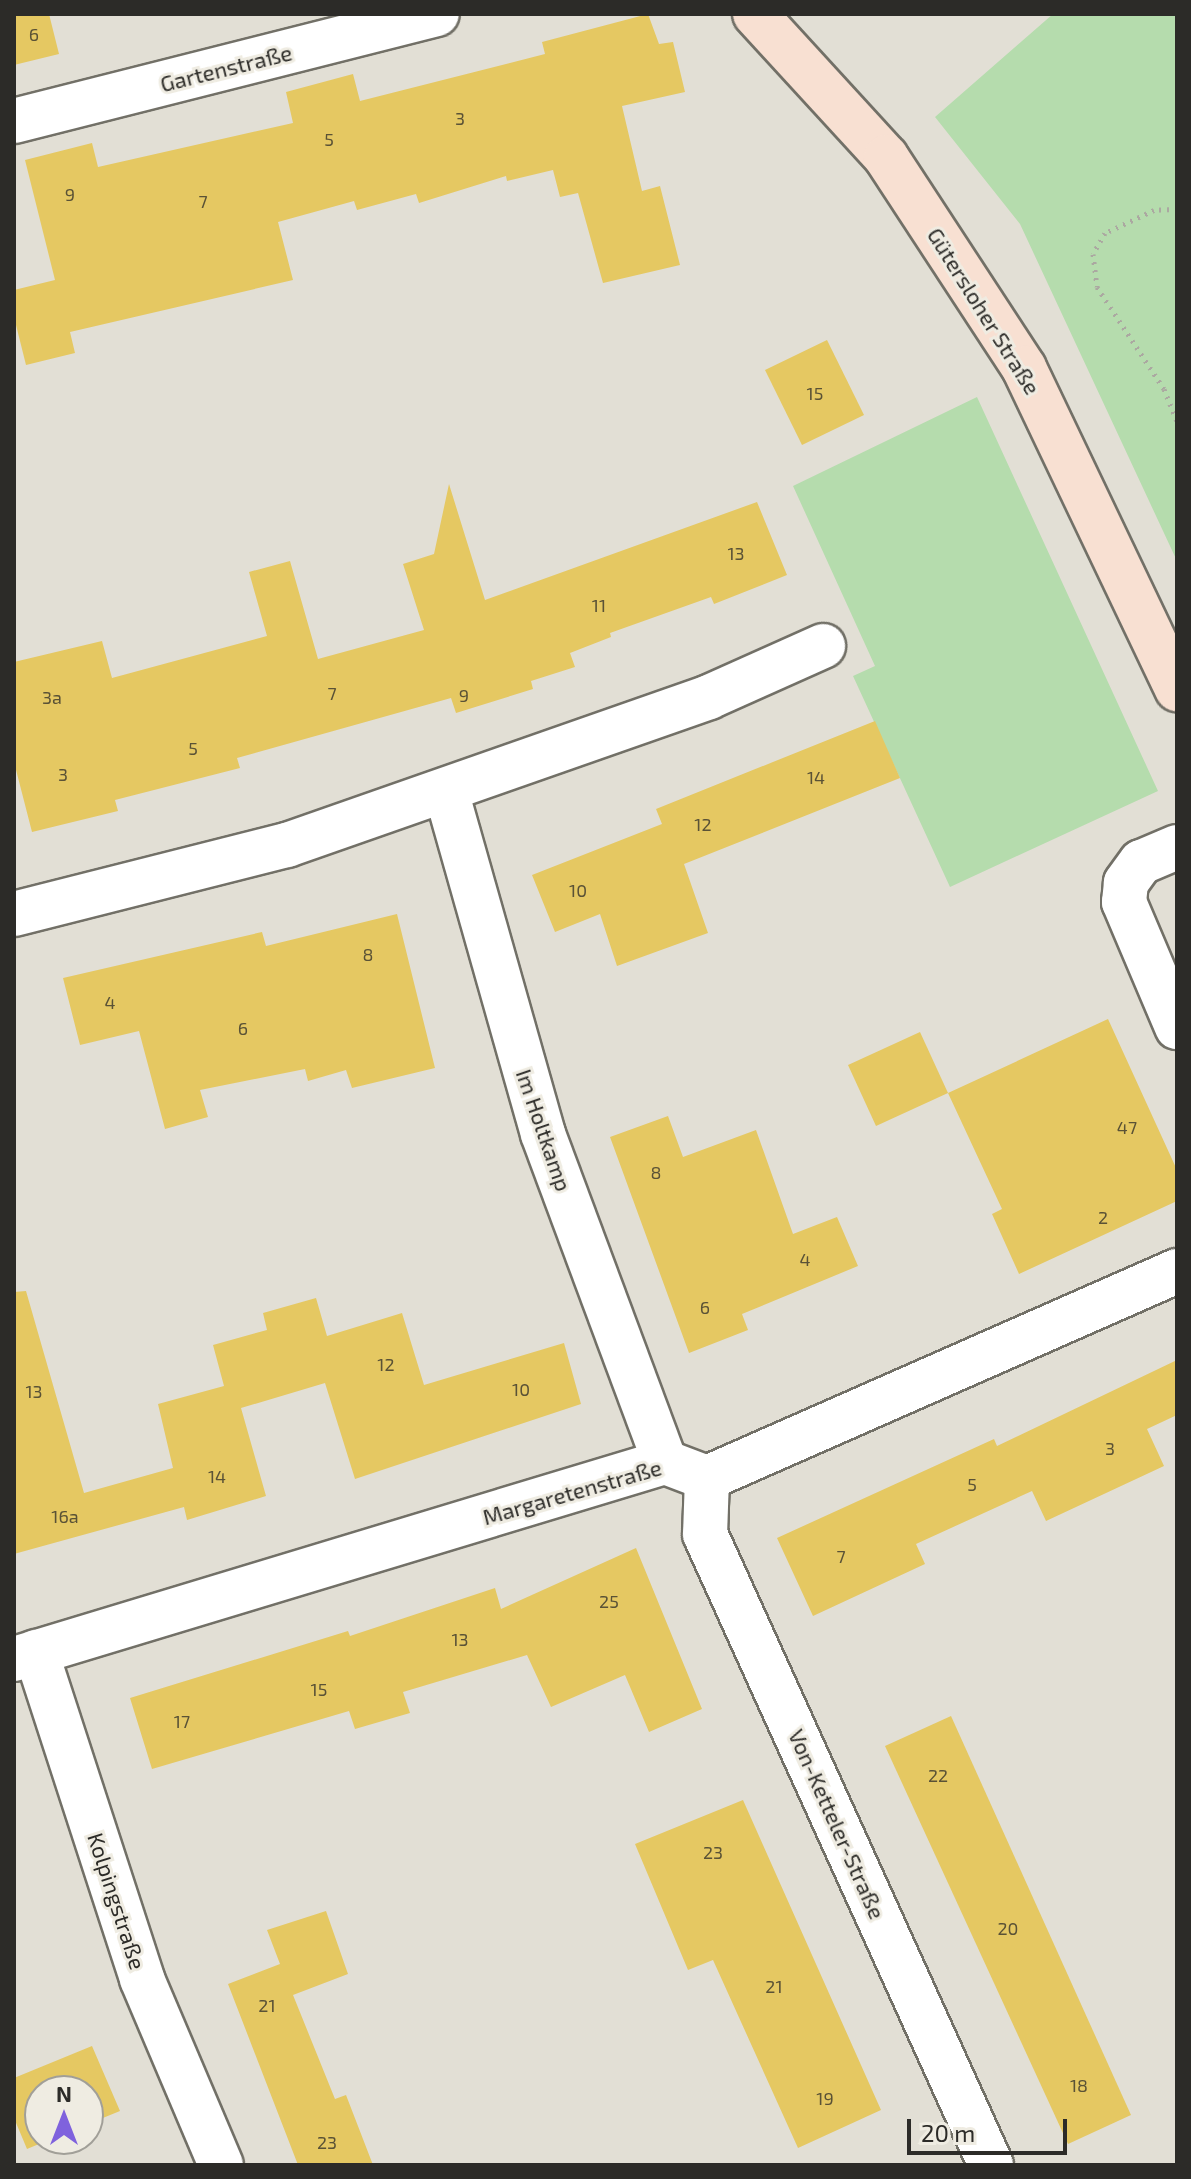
<!DOCTYPE html>
<html>
<head>
<meta charset="utf-8">
<style>
  body { margin:0 }
  #map { position:relative; width:1191px; height:2179px; overflow:hidden; background:#e2dfd5; font-family:"Exo 2",sans-serif }
  div>[style] { position:absolute }
  .green>* { inset:0; background:#b5dcad }
  .building>* { inset:0; background:#e5c862 }
  .path>* { height:5px; margin-top:-2.5px; transform-origin:0; background:repeating-linear-gradient(90deg,#aba8a1 0 2px,transparent 0 8px) }
  .roads { filter:drop-shadow(2px 0 #727067) drop-shadow(-2px 0 #727067) drop-shadow(0 2px #727067) drop-shadow(0 -2px #727067) }
  .minor>* { height:44px; margin:-22px; padding:0 22px; transform-origin:22px; border-radius:22px; background:#fff }
  .major>* { height:44px; margin:-22px; padding:0 22px; transform-origin:22px; border-radius:22px; background:#f8e0d2 }
  span { translate:-50% -50%; white-space:nowrap; text-align:center; line-height:1.15; -webkit-text-stroke:6px #efece2; paint-order:stroke }
  .number-label { font-size:18px; color:#5a5236 }
  .number-label span { -webkit-text-stroke-width:0 }
  .street-label { font-size:22px; color:#2c2b28 }
  .frame { position:absolute; inset:0; border:16px solid #2c2b28; pointer-events:none }
  .north { position:absolute; left:24px; top:2075px; width:80px; height:80px; box-sizing:border-box; background:#efece2; border:2px solid #a19f98; border-radius:50%; rotate:0deg; font-size:22px; font-weight:700; line-height:32px; text-align:center; color:#2c2b28 }
  .north::after { content:''; display:block; margin:auto; width:28px; height:36px; background:#7f62dd; clip-path:polygon(50% 0,100% 100%,50% 72%,0 100%) }
  .scale { position:absolute; left:907px; top:2119px; width:160px; height:36px; box-sizing:border-box; border:4px solid #2c2b28; border-top:0; padding-left:10px; font-size:24px; line-height:28px; white-space:nowrap; color:#2c2b28; -webkit-text-stroke:6px #efece2; paint-order:stroke }
</style>
</head>
<body>
<div id="map">
  <div class="green">
    <div style="clip-path:polygon(1053px 14px,1177px 14px,1177px 561px,1020px 224px,935px 117px)"></div>
    <div style="clip-path:polygon(977px 397px,1158px 791px,950px 887px,853px 676px,875px 666px,793px 486px)"></div>
  </div>
  <div class="building">
    <div style="clip-path:polygon(14px 14px,49px 14px,59px 54px,14px 65px)"></div>
    <div style="clip-path:polygon(648px 14px,659px 44px,673px 42px,685px 92px,622px 106px,642px 191px,660px 186px,680px 265px,603px 283px,578px 193px,560px 197px,553px 170px,507px 181px,506px 176px,419px 203px,416px 194px,357px 210px,354px 201px,278px 222px,293px 280px,70px 332px,75px 353px,26px 365px,14px 317px,14px 290px,55px 280px,25px 160px,92px 143px,98px 167px,293px 123px,286px 92px,353px 74px,360px 101px,545px 54px,542px 42px)"></div>
    <div style="clip-path:polygon(827px 340px,864px 415px,802px 445px,765px 370px)"></div>
    <div style="clip-path:polygon(449px 484px,485px 600px,757px 502px,787px 575px,714px 604px,711px 597px,610px 633px,611px 637px,570px 653px,575px 667px,531px 681px,533px 689px,456px 713px,451px 698px,237px 758px,240px 768px,115px 800px,118px 811px,32px 832px,14px 762px,14px 662px,102px 641px,112px 678px,267px 636px,249px 572px,290px 561px,318px 659px,424px 630px,403px 564px,434px 554px)"></div>
    <div style="clip-path:polygon(875px 721px,900px 778px,684px 864px,708px 933px,617px 966px,600px 914px,555px 932px,532px 875px,662px 824px,656px 809px)"></div>
    <div style="clip-path:polygon(397px 914px,435px 1068px,352px 1088px,346px 1070px,308px 1081px,305px 1069px,200px 1090px,208px 1117px,165px 1129px,139px 1031px,80px 1045px,63px 978px,262px 932px,266px 946px)"></div>
    <div style="clip-path:polygon(1108px 1019px,1177px 1170px,1177px 1201px,1019px 1274px,992px 1214px,1002px 1209px,948px 1093px)"></div>
    <div style="clip-path:polygon(920px 1032px,948px 1093px,876px 1126px,848px 1065px)"></div>
    <div style="clip-path:polygon(668px 1116px,683px 1157px,756px 1130px,793px 1234px,837px 1217px,858px 1266px,742px 1314px,748px 1330px,689px 1353px,610px 1137px)"></div>
    <div style="clip-path:polygon(26px 1291px,84px 1493px,173px 1468px,158px 1404px,224px 1386px,213px 1345px,267px 1330px,263px 1313px,316px 1298px,327px 1336px,402px 1313px,424px 1385px,564px 1343px,581px 1404px,355px 1479px,325px 1383px,241px 1408px,266px 1496px,187px 1520px,184px 1507px,14px 1554px,14px 1292px)"></div>
    <div style="clip-path:polygon(1177px 1360px,1177px 1415px,1147px 1429px,1164px 1466px,1046px 1521px,1032px 1491px,916px 1544px,925px 1564px,813px 1616px,777px 1538px,994px 1439px,997px 1446px)"></div>
    <div style="clip-path:polygon(636px 1548px,702px 1709px,649px 1732px,625px 1675px,551px 1707px,527px 1655px,403px 1692px,410px 1713px,355px 1729px,349px 1711px,152px 1769px,130px 1698px,348px 1631px,350px 1636px,495px 1588px,501px 1609px)"></div>
    <div style="clip-path:polygon(951px 1716px,1131px 2115px,1068px 2144px,885px 1746px)"></div>
    <div style="clip-path:polygon(743px 1800px,881px 2110px,798px 2148px,713px 1960px,688px 1970px,635px 1844px)"></div>
    <div style="clip-path:polygon(326px 1911px,348px 1974px,293px 1995px,335px 2099px,346px 2095px,373px 2165px,298px 2165px,228px 1984px,280px 1964px,267px 1930px)"></div>
    <div style="clip-path:polygon(92px 2046px,120px 2111px,88px 2124px,88px 2091px,40px 2091px,40px 2139px,51px 2139px,27px 2149px,14px 2118px,14px 2078px)"></div>
  </div>
  <div class="path">
    <div style="left:1177px;top:209px;width:23px;rotate:178deg"></div>
    <div style="left:1154px;top:210px;width:54px;rotate:154.9deg"></div>
    <div style="left:1105px;top:233px;width:24px;rotate:120deg"></div>
    <div style="left:1093px;top:254px;width:33px;rotate:83deg"></div>
    <div style="left:1097px;top:287px;width:122px;rotate:56.7deg"></div>
    <div style="left:1164px;top:389px;width:35px;rotate:68deg"></div>
  </div>
  <div class="roads">
    <div class="minor">
      <div style="left:14px;top:121px;width:436px;rotate:-14.2deg"></div>
      <div style="left:446px;top:791px;width:356px;rotate:74.2deg"></div>
      <div style="left:543px;top:1134px;width:350px;rotate:69.6deg"></div>
      <div style="left:1177px;top:847px;width:39px;rotate:157deg"></div>
      <div style="left:1141px;top:862px;width:26px;rotate:126deg"></div>
      <div style="left:1126px;top:883px;width:19px;rotate:96deg"></div>
      <div style="left:1124px;top:902px;width:136px;rotate:67deg"></div>
      <div style="left:14px;top:914px;width:282px;rotate:-14.2deg"></div>
      <div style="left:287px;top:845px;width:447px;rotate:-19.3deg"></div>
      <div style="left:709px;top:697px;width:125px;rotate:-24.1deg"></div>
      <div style="left:707px;top:1478px;width:56px;rotate:92deg"></div>
      <div style="left:705px;top:1534px;width:693px;rotate:65.62deg"></div>
      <div style="left:36px;top:1652px;width:344px;rotate:72deg"></div>
      <div style="left:142px;top:1979px;width:202px;rotate:67deg"></div>
      <div style="left:14px;top:1659px;width:680px;rotate:-16.84deg"></div>
      <div style="left:665px;top:1462px;width:45px;rotate:20.9deg"></div>
      <div style="left:707px;top:1478px;width:514px;rotate:-23.77deg"></div>
    </div>
    <div class="major">
      <div style="left:755px;top:14px;width:194px;rotate:47.5deg"></div>
      <div style="left:886px;top:157px;width:252px;rotate:56.8deg"></div>
      <div style="left:1024px;top:368px;width:356px;rotate:64.5deg"></div>
    </div>
  </div>
  <div class="number-label">
    <span style="left:34px;top:34px">6</span>
    <span style="left:460px;top:118px">3</span>
    <span style="left:329px;top:139px">5</span>
    <span style="left:70px;top:194px">9</span>
    <span style="left:203px;top:201px">7</span>
    <span style="left:815px;top:393px">15</span>
    <span style="left:736px;top:553px">13</span>
    <span style="left:599px;top:605px">11</span>
    <span style="left:332px;top:693px">7</span>
    <span style="left:464px;top:695px">9</span>
    <span style="left:52px;top:697px">3a</span>
    <span style="left:193px;top:748px">5</span>
    <span style="left:63px;top:774px">3</span>
    <span style="left:816px;top:777px">14</span>
    <span style="left:703px;top:824px">12</span>
    <span style="left:578px;top:890px">10</span>
    <span style="left:368px;top:954px">8</span>
    <span style="left:110px;top:1002px">4</span>
    <span style="left:243px;top:1028px">6</span>
    <span style="left:1127px;top:1127px">47</span>
    <span style="left:656px;top:1172px">8</span>
    <span style="left:1103px;top:1217px">2</span>
    <span style="left:805px;top:1259px">4</span>
    <span style="left:705px;top:1307px">6</span>
    <span style="left:386px;top:1364px">12</span>
    <span style="left:521px;top:1389px">10</span>
    <span style="left:34px;top:1391px">13</span>
    <span style="left:1110px;top:1448px">3</span>
    <span style="left:217px;top:1476px">14</span>
    <span style="left:972px;top:1484px">5</span>
    <span style="left:65px;top:1516px">16a</span>
    <span style="left:841px;top:1556px">7</span>
    <span style="left:609px;top:1601px">25</span>
    <span style="left:460px;top:1639px">13</span>
    <span style="left:319px;top:1689px">15</span>
    <span style="left:182px;top:1721px">17</span>
    <span style="left:938px;top:1775px">22</span>
    <span style="left:713px;top:1852px">23</span>
    <span style="left:1008px;top:1928px">20</span>
    <span style="left:774px;top:1986px">21</span>
    <span style="left:267px;top:2005px">21</span>
    <span style="left:1079px;top:2085px">18</span>
    <span style="left:825px;top:2098px">19</span>
    <span style="left:327px;top:2142px">23</span>
  </div>
  <div class="street-label">
    <span style="left:226px;top:68px;rotate:-14deg">Gartenstraße</span>
    <span style="left:984px;top:311px;rotate:58deg">Gütersloher Straße</span>
    <span style="left:544px;top:1130px;rotate:71deg">Im Holtkamp</span>
    <span style="left:572px;top:1492px;rotate:-16deg">Margaretenstraße</span>
    <span style="left:837px;top:1824px;rotate:66deg">Von-Ketteler-Straße</span>
    <span style="left:117px;top:1901px;rotate:72deg">Kolpingstraße</span>
  </div>
  <div class="frame"></div>
  <div class="north">N</div>
  <div class="scale">20 m</div>
</div>
</body>
</html>
